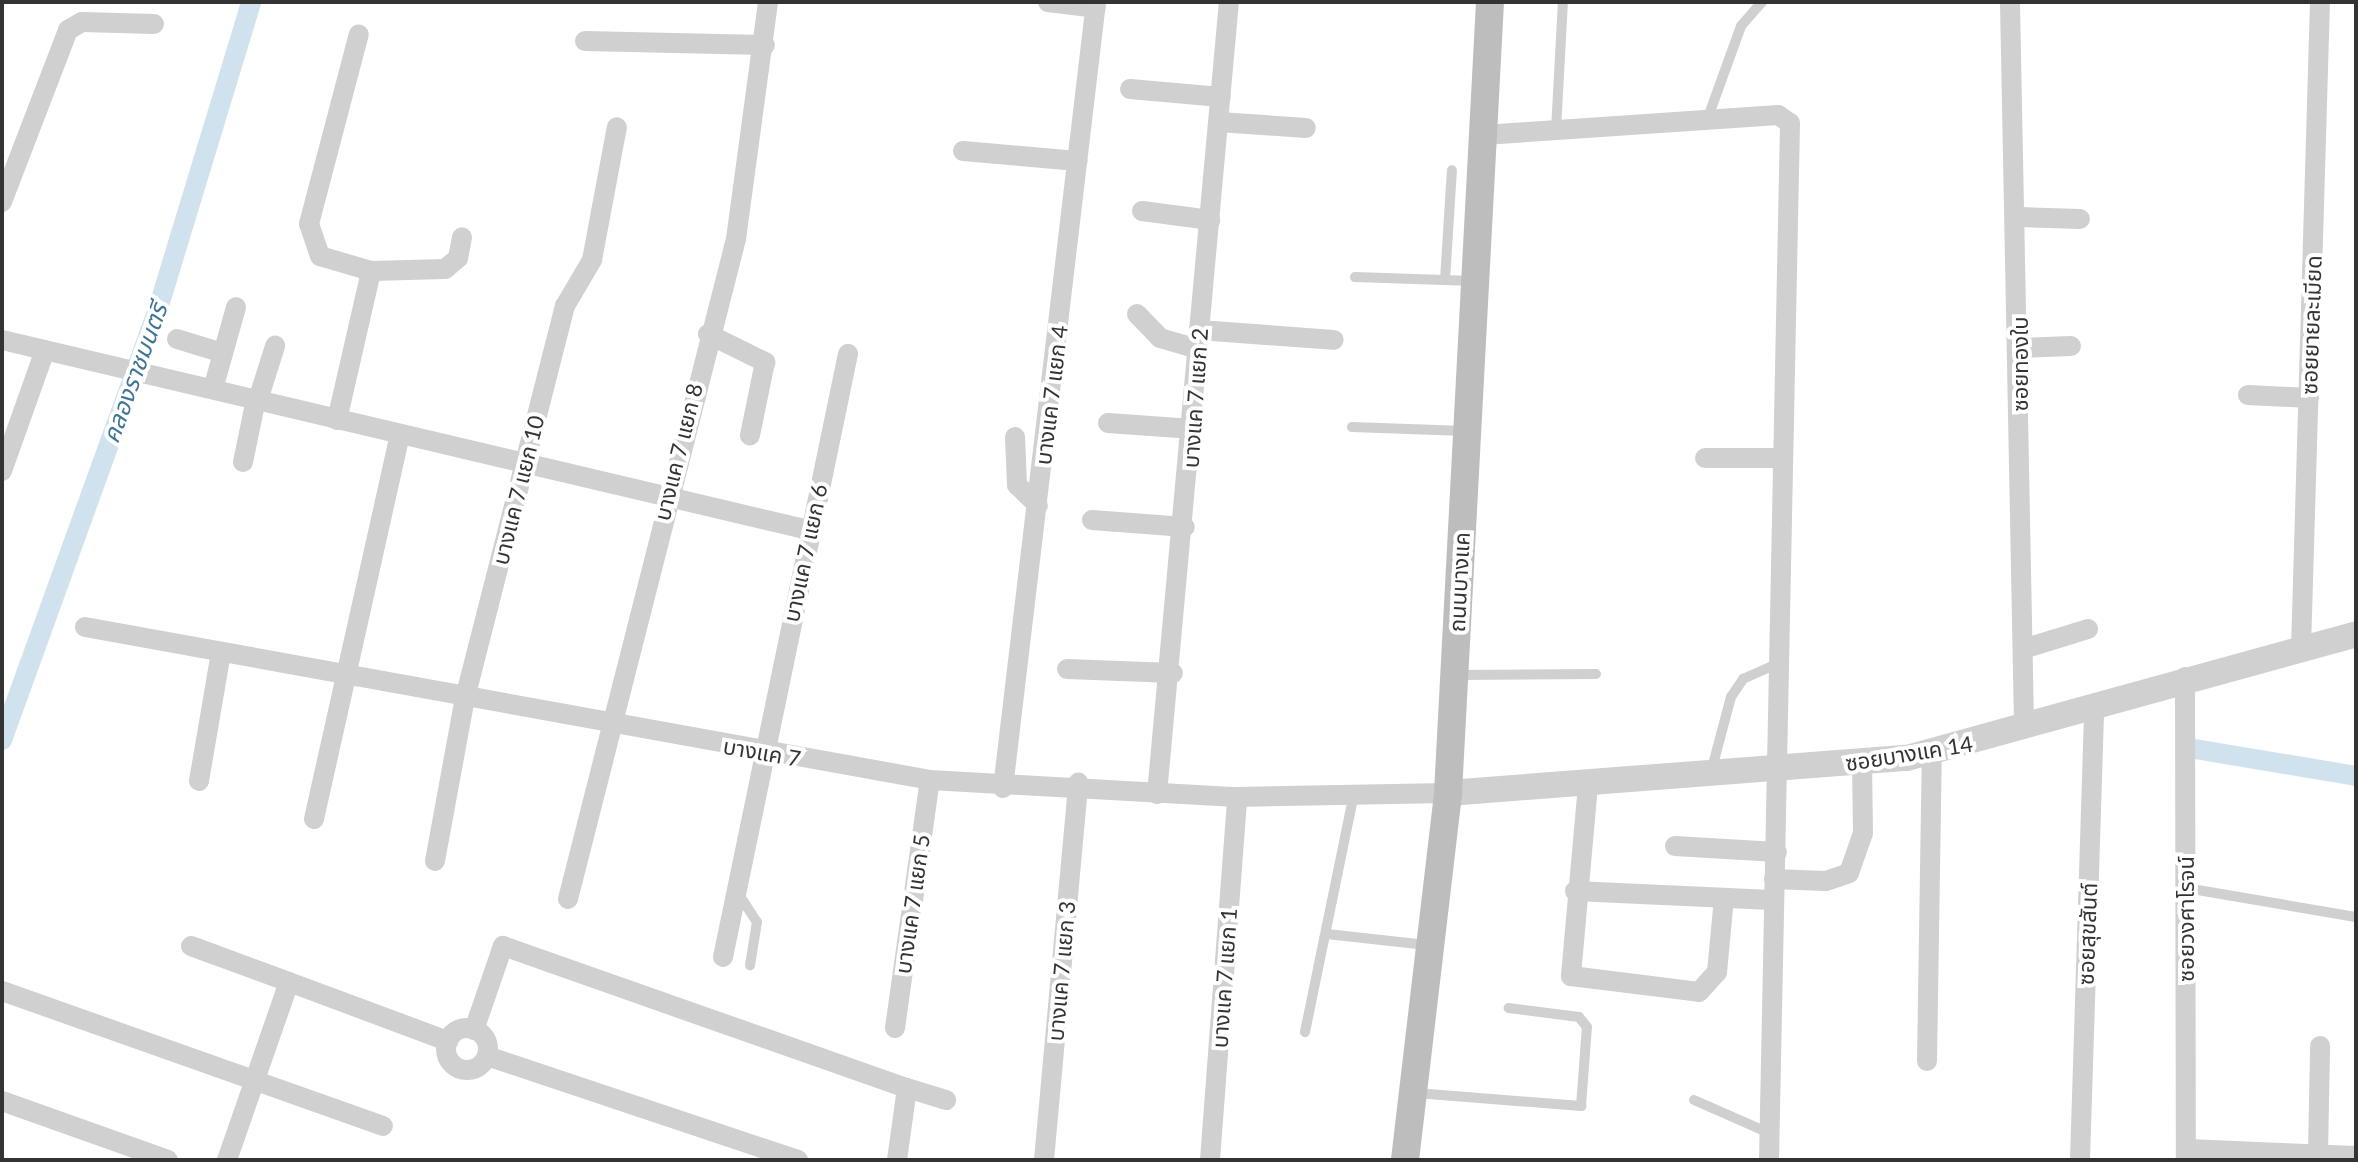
<!DOCTYPE html>
<html>
<head>
<meta charset="utf-8">
<style>
  body { margin:0 }
  #map { position:relative; width:2358px; height:1162px; overflow:hidden; background:#fff; font-family:Lato,"Noto Sans Thai",sans-serif }
  div>[style] { position:absolute }
  .canal>* { height:20px; margin:-10px; padding:0 10px; transform-origin:10px; border-radius:10px; background:#cfe2ee }
  .service>* { height:10px; margin:-5px; padding:0 5px; transform-origin:5px; border-radius:5px; background:#d0d0d0 }
  .minor>* { height:20px; margin:-10px; padding:0 10px; transform-origin:10px; border-radius:10px; background:#d0d0d0 }
  .minor>.ring { margin:-10px; padding:0; box-sizing:content-box; background:none; border:20px solid #d0d0d0; border-radius:50% }
  .tertiary>* { height:26px; margin:-13px; padding:0 13px; transform-origin:13px; border-radius:13px; background:#d0d0d0 }
  .secondary>* { height:28px; margin:-14px; padding:0 14px; transform-origin:14px; border-radius:14px; background:#bdbdbd }
  span { translate:-50% -50%; white-space:nowrap; text-align:center; line-height:1.15; -webkit-text-stroke:8px #fff; paint-order:stroke }
  .street-label { font-size:22px; color:#333 }
  .water-label { font-size:24px; color:#3f7597; font-style:italic }
  .frame { position:absolute; inset:0; border:4px solid #333; pointer-events:none }
</style>
</head>
<body>
<div id="map">
  <div class="canal">
    <div style="left:2px;top:740px;width:458px;rotate:-70.1deg"></div>
    <div style="left:158px;top:309px;width:321px;rotate:-73.1deg"></div>
    <div style="left:2195px;top:749px;width:163px;rotate:9.5deg"></div>
  </div>
  <div class="service">
    <div style="left:1707px;top:120px;width:100px;rotate:-70.1deg"></div>
    <div style="left:1741px;top:26px;width:32px;rotate:-49deg"></div>
    <div style="left:1556px;top:130px;width:128px;rotate:-86.9deg"></div>
    <div style="left:1355px;top:277px;width:118px;rotate:1.9deg"></div>
    <div style="left:1445px;top:280px;width:110px;rotate:-86.4deg"></div>
    <div style="left:1352px;top:427px;width:113px;rotate:2deg"></div>
    <div style="left:1458px;top:675px;width:138px;rotate:-0.4deg"></div>
    <div style="left:1711px;top:772px;width:78px;rotate:-75.1deg"></div>
    <div style="left:1731px;top:697px;width:22px;rotate:-56deg"></div>
    <div style="left:1743px;top:679px;width:35px;rotate:-24deg"></div>
    <div style="left:2186px;top:888px;width:172px;rotate:9.7deg"></div>
    <div style="left:738px;top:893px;width:35px;rotate:57deg"></div>
    <div style="left:757px;top:922px;width:44px;rotate:99.2deg"></div>
    <div style="left:1327px;top:934px;width:100px;rotate:6.3deg"></div>
    <div style="left:1305px;top:1032px;width:239px;rotate:-78.4deg"></div>
    <div style="left:1416px;top:1093px;width:166px;rotate:4.5deg"></div>
    <div style="left:1581px;top:1106px;width:79px;rotate:-85.7deg"></div>
    <div style="left:1587px;top:1027px;width:13px;rotate:-129deg"></div>
    <div style="left:1579px;top:1017px;width:71px;rotate:-172.7deg"></div>
    <div style="left:1694px;top:1100px;width:82px;rotate:23.7deg"></div>
  </div>
  <div class="minor">
    <div style="left:1048px;top:2px;width:48px;rotate:7.1deg"></div>
    <div style="left:2010px;top:2px;width:725px;rotate:88.89deg"></div>
    <div style="left:585px;top:41px;width:180px;rotate:1.3deg"></div>
    <div style="left:1130px;top:89px;width:91px;rotate:5deg"></div>
    <div style="left:1219px;top:122px;width:87px;rotate:3.9deg"></div>
    <div style="left:1484px;top:135px;width:295px;rotate:-3.9deg"></div>
    <div style="left:1778px;top:115px;width:14px;rotate:34deg"></div>
    <div style="left:1790px;top:123px;width:1037px;rotate:91.16deg"></div>
    <div style="left:963px;top:151px;width:115px;rotate:5deg"></div>
    <div style="left:2px;top:202px;width:184px;rotate:-69deg"></div>
    <div style="left:68px;top:30px;width:16px;rotate:-30deg"></div>
    <div style="left:82px;top:22px;width:72px;rotate:1.6deg"></div>
    <div style="left:1142px;top:211px;width:69px;rotate:7.5deg"></div>
    <div style="left:2020px;top:217px;width:60px;rotate:1.9deg"></div>
    <div style="left:371px;top:271px;width:74px;rotate:-1.5deg"></div>
    <div style="left:445px;top:269px;width:17px;rotate:-40deg"></div>
    <div style="left:458px;top:258px;width:21px;rotate:-79deg"></div>
    <div style="left:1137px;top:314px;width:33px;rotate:46deg"></div>
    <div style="left:1160px;top:338px;width:40px;rotate:16deg"></div>
    <div style="left:1199px;top:330px;width:135px;rotate:4.2deg"></div>
    <div style="left:708px;top:334px;width:64px;rotate:26.2deg"></div>
    <div style="left:765px;top:362px;width:75px;rotate:101.6deg"></div>
    <div style="left:177px;top:339px;width:48px;rotate:16.9deg"></div>
    <div style="left:2px;top:340px;width:829px;rotate:13.25deg"></div>
    <div style="left:2019px;top:348px;width:52px;rotate:-2.2deg"></div>
    <div style="left:213px;top:389px;width:85px;rotate:-74.3deg"></div>
    <div style="left:2248px;top:395px;width:61px;rotate:2.8deg"></div>
    <div style="left:258px;top:400px;width:57px;rotate:-72.5deg"></div>
    <div style="left:337px;top:420px;width:153px;rotate:-77.1deg"></div>
    <div style="left:371px;top:271px;width:53px;rotate:-163.6deg"></div>
    <div style="left:320px;top:256px;width:34px;rotate:-109deg"></div>
    <div style="left:309px;top:224px;width:196px;rotate:-75.3deg"></div>
    <div style="left:1108px;top:423px;width:85px;rotate:4deg"></div>
    <div style="left:1015px;top:437px;width:48px;rotate:87.6deg"></div>
    <div style="left:1017px;top:485px;width:29px;rotate:44deg"></div>
    <div style="left:1705px;top:458px;width:74px"></div>
    <div style="left:243px;top:462px;width:64px;rotate:-78.3deg"></div>
    <div style="left:2px;top:471px;width:128px;rotate:-70.4deg"></div>
    <div style="left:1092px;top:520px;width:93px;rotate:4.3deg"></div>
    <div style="left:85px;top:627px;width:859px;rotate:10.26deg"></div>
    <div style="left:930px;top:780px;width:307px;rotate:3.2deg"></div>
    <div style="left:1237px;top:797px;width:211px;rotate:-1.1deg"></div>
    <div style="left:2023px;top:649px;width:68px;rotate:-17.1deg"></div>
    <div style="left:2301px;top:649px;width:647px;rotate:-88.32deg"></div>
    <div style="left:1067px;top:669px;width:106px;rotate:2.2deg"></div>
    <div style="left:2185px;top:677px;width:483px;rotate:89.9deg"></div>
    <div style="left:199px;top:781px;width:131px;rotate:-80.3deg"></div>
    <div style="left:1588px;top:785px;width:192px;rotate:95.1deg"></div>
    <div style="left:1571px;top:976px;width:129px;rotate:7.1deg"></div>
    <div style="left:1699px;top:992px;width:27px;rotate:-48deg"></div>
    <div style="left:1717px;top:972px;width:74px;rotate:-84.6deg"></div>
    <div style="left:1003px;top:788px;width:791px;rotate:-83.25deg"></div>
    <div style="left:1157px;top:794px;width:795px;rotate:-84.81deg"></div>
    <div style="left:314px;top:819px;width:394px;rotate:-77.4deg"></div>
    <div style="left:1675px;top:846px;width:102px;rotate:3.4deg"></div>
    <div style="left:435px;top:861px;width:166px;rotate:-79.6deg"></div>
    <div style="left:465px;top:698px;width:405px;rotate:-75.7deg"></div>
    <div style="left:565px;top:306px;width:53px;rotate:-59.6deg"></div>
    <div style="left:592px;top:260px;width:135px;rotate:-79.4deg"></div>
    <div style="left:1774px;top:879px;width:52px;rotate:2.2deg"></div>
    <div style="left:1826px;top:881px;width:24px;rotate:-19deg"></div>
    <div style="left:1849px;top:873px;width:42px;rotate:-70.7deg"></div>
    <div style="left:1863px;top:833px;width:70px;rotate:-90.8deg"></div>
    <div style="left:1575px;top:891px;width:197px;rotate:2.6deg"></div>
    <div style="left:568px;top:899px;width:681px;rotate:-75.72deg"></div>
    <div style="left:736px;top:239px;width:239px;rotate:-82.3deg"></div>
    <div style="left:191px;top:946px;width:104px;rotate:20.2deg"></div>
    <div style="left:723px;top:957px;width:616px;rotate:-78.29deg"></div>
    <div style="left:2px;top:991px;width:404px;rotate:19.5deg"></div>
    <div style="left:895px;top:1028px;width:250px;rotate:-82deg"></div>
    <div class="ring" style="left:446px;top:1028px;width:22px;height:22px"></div>
    <div style="left:474px;top:1030px;width:89px;rotate:-71deg"></div>
    <div style="left:503px;top:946px;width:428px;rotate:19.4deg"></div>
    <div style="left:907px;top:1088px;width:73px;rotate:97.9deg"></div>
    <div style="left:487px;top:1056px;width:328px;rotate:18.5deg"></div>
    <div style="left:1927px;top:1061px;width:308px;rotate:-89.1deg"></div>
    <div style="left:907px;top:1088px;width:41px;rotate:17.1deg"></div>
    <div style="left:2px;top:1101px;width:176px;rotate:19.6deg"></div>
    <div style="left:2187px;top:1149px;width:169px;rotate:2.4deg"></div>
    <div style="left:2318px;top:1154px;width:108px;rotate:-88.9deg"></div>
    <div style="left:227px;top:1160px;width:188px;rotate:-70.8deg"></div>
    <div style="left:289px;top:982px;width:170px;rotate:20.4deg"></div>
    <div style="left:1044px;top:1160px;width:379px;rotate:-84.8deg"></div>
    <div style="left:1210px;top:1160px;width:364px;rotate:-85.7deg"></div>
    <div style="left:2080px;top:1160px;width:452px;rotate:-88.2deg"></div>
  </div>
  <div class="tertiary">
    <div style="left:1448px;top:793px;width:460px;rotate:-4.4deg"></div>
    <div style="left:1907px;top:758px;width:466px;rotate:-15.4deg"></div>
  </div>
  <div class="secondary">
    <div style="left:1405px;top:1160px;width:370px;rotate:-83.3deg"></div>
    <div style="left:1448px;top:793px;width:792px;rotate:-86.96deg"></div>
  </div>
  <div class="street-label">
    <span style="left:2311px;top:325px;rotate:-88deg">ซอยยายละเมียด</span>
    <span style="left:2020px;top:364px;rotate:-90deg">ซอยทองใบ</span>
    <span style="left:1051px;top:395px;rotate:-83deg">บางแค 7 แยก 4</span>
    <span style="left:1195px;top:398px;rotate:-86deg">บางแค 7 แยก 2</span>
    <span style="left:678px;top:452px;rotate:-76deg">บางแค 7 แยก 8</span>
    <span style="left:518px;top:490px;rotate:-76deg">บางแค 7 แยก 10</span>
    <span style="left:805px;top:553px;rotate:-78deg">บางแค 7 แยก 6</span>
    <span style="left:1459px;top:582px;rotate:-87deg">ถนนบางแค</span>
    <span style="left:762px;top:752px;rotate:10deg">บางแค 7</span>
    <span style="left:1909px;top:753px;rotate:-9deg">ซอยบางแค 14</span>
    <span style="left:912px;top:904px;rotate:-82deg">บางแค 7 แยก 5</span>
    <span style="left:2186px;top:919px;rotate:-90deg">ซอยวงศาโรจน์</span>
    <span style="left:2087px;top:934px;rotate:-88deg">ซอยสุขสันต์</span>
    <span style="left:1061px;top:971px;rotate:-85deg">บางแค 7 แยก 3</span>
    <span style="left:1224px;top:978px;rotate:-86deg">บางแค 7 แยก 1</span>
  </div>
  <div class="water-label">
    <span style="left:134px;top:373px;rotate:-70deg">คลองราชมนตรี</span>
  </div>
  <div class="frame"></div>
</div>
</body>
</html>
